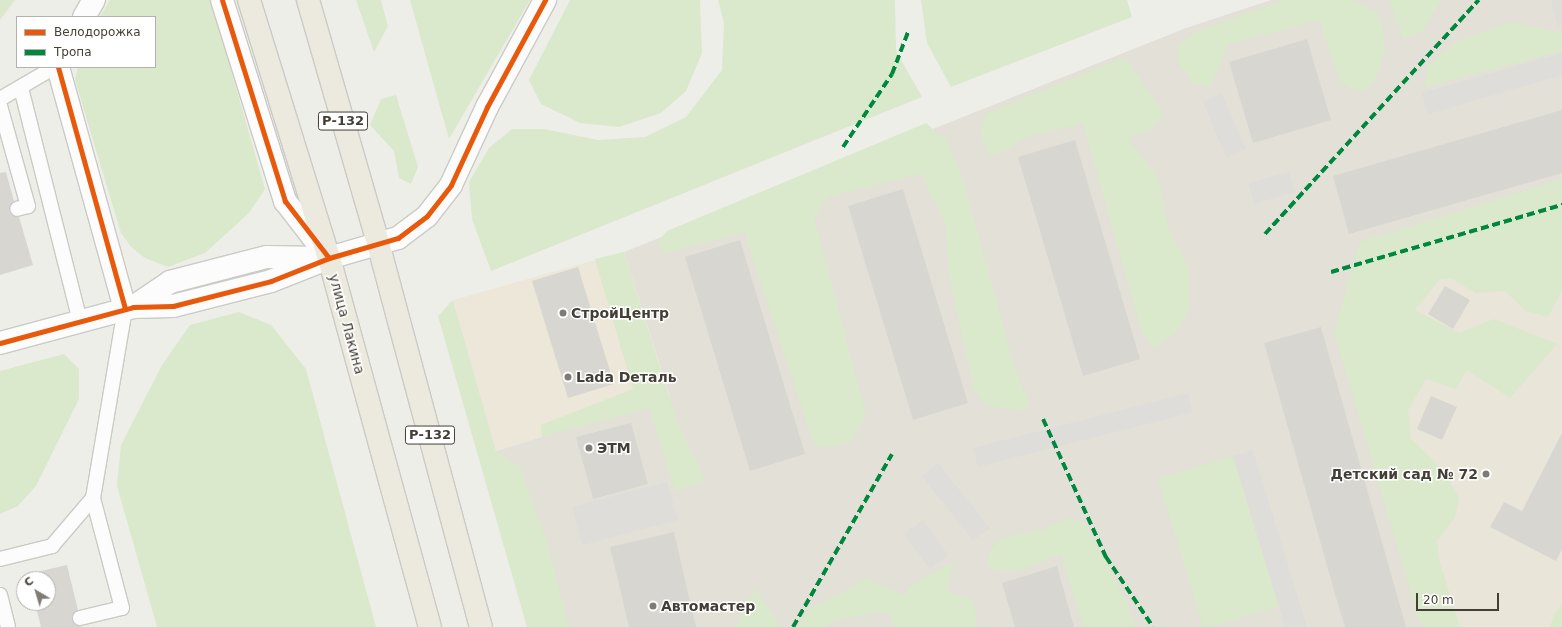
<!DOCTYPE html>
<html>
<head>
<meta charset="utf-8">
<style>
  body { margin:0 }
  #map { position:relative; width:1562px; height:627px; overflow:hidden; background:#eeeee9; font-family:"DejaVu Sans",sans-serif }
  div>[style] { position:absolute }
  .residential>* { inset:0; background:#e2e0d7 }
  .commercial>* { inset:0; background:#ede7da }
  .education>* { inset:0; background:#e9e6d9 }
  .green>* { inset:0; background:#dae8cb }
  .parking>* { inset:0; background:#deddd9 }
  .building>* { inset:0; background:#d8d6d1 }
  .roads { filter:drop-shadow(1px 0 #cbcac5) drop-shadow(-1px 0 #cbcac5) drop-shadow(0 1px #cbcac5) drop-shadow(0 -1px #cbcac5) }
  .service>* { height:14px; margin:-7px; padding:0 7px; transform-origin:7px; border-radius:7px; background:#fcfcfc }
  .minor>* { height:22px; margin:-11px; padding:0 11px; transform-origin:11px; border-radius:11px; background:#fcfcfc }
  .tertiary>* { height:22px; margin:-11px; padding:0 11px; transform-origin:11px; border-radius:11px; background:#fcfcfc }
  .trunk>* { height:22px; margin:-11px; padding:0 11px; transform-origin:11px; border-radius:11px; background:#eceadf }
  .quiet>* { height:4px; margin-top:-2px; transform-origin:0; background:repeating-linear-gradient(90deg,#00873e 0 8px,transparent 0 12px) }
  .cycleway>* { height:5px; margin:-2.5px; padding:0 2.5px; transform-origin:2.5px; border-radius:2.5px; background:#e8590c }
  .dots>* { width:11px; height:11px; translate:-50% -50%; box-sizing:border-box; border:2px solid #fff; border-radius:50% }
  span { translate:-50% -50%; white-space:nowrap; text-align:center; line-height:1.15; -webkit-text-stroke:3px #fff; paint-order:stroke }
  .shield-label span { padding:1px 3px; background:#fff; border:1px solid; border-radius:3px; -webkit-text-stroke-width:0 }
  .shield-label { font-size:13px; color:#443f36; font-weight:700 }
  .poi-label { font-size:14px; color:#443f36; font-weight:700 }
  .left { translate:0 -50%; text-align:left }
  .right { translate:-100% -50%; text-align:right }
  .street-label { font-size:14px; color:#443f36 }
  .legend { position:absolute; left:16px; top:16px; width:140px; height:52px; box-sizing:border-box; background:#fff; border:1px solid #b4b2af; margin:0; padding:5px 7px; list-style:none; font-size:12px; color:#443f36 }
  .legend li { display:flex; align-items:center; gap:8px; height:20px }
  .legend b { width:20px; border:1px solid #b4b2af }
  .north { position:absolute; left:16px; top:571px; width:40px; height:40px; box-sizing:border-box; background:#fff; border:1px solid #b4b2af; border-radius:50%; rotate:322deg; font-size:11px; font-weight:700; line-height:16px; text-align:center; color:#443f36 }
  .north::after { content:''; display:block; margin:auto; width:14px; height:18px; background:#807c75; clip-path:polygon(50% 0,100% 100%,50% 72%,0 100%) }
  .scale { position:absolute; left:1416px; top:593px; width:83px; height:18px; box-sizing:border-box; border:2px solid #443f36; border-top:0; padding-left:5px; font-size:12px; line-height:14px; white-space:nowrap; color:#443f36; -webkit-text-stroke:3px #fff; paint-order:stroke }
</style>
</head>
<body>
<div id="map">
  <div class="residential">
    <div style="clip-path:polygon(1271px 0,1562px 0,1562px 231px,1454px 627px,547px 627px,496px 451px,670px 397px,624px 252px,1186px 28px)"></div>
  </div>
  <div class="commercial">
    <div style="clip-path:polygon(624px 252px,670px 397px,496px 451px,453px 300px)"></div>
  </div>
  <div class="education">
    <div style="clip-path:polygon(1562px 231px,1562px 627px,1454px 627px,1366px 321px,1394px 273px)"></div>
  </div>
  <div class="green">
    <div style="clip-path:polygon(0 0,15px 0,0 20px)"></div>
    <div style="clip-path:polygon(110px 0,211px 0,265px 189px,249px 213px,205px 253px,168px 267px,145px 258px,131px 247px,121px 233px,75px 80px,78px 67px,155px 67px,155px 17px,100px 17px)"></div>
    <div style="clip-path:polygon(356px 0,381px 0,388px 26px,374px 52px)"></div>
    <div style="clip-path:polygon(410px 0,530px 0,449px 139px)"></div>
    <div style="clip-path:polygon(570px 0,700px 0,702px 53px,686px 91px,661px 113px,619px 127px,580px 123px,541px 104px,529px 80px)"></div>
    <div style="clip-path:polygon(718px 0,895px 0,896px 51px,922px 97px,491px 271px,472px 219px,469px 182px,489px 148px,512px 129px,544px 129px,598px 140px,645px 137px,686px 117px,722px 70px,724px 23px)"></div>
    <div style="clip-path:polygon(921px 0,1127px 0,1132px 17px,951px 87px,927px 43px)"></div>
    <div style="clip-path:polygon(1285px 0,1353px 0,1376px 12px,1382px 23px,1385px 51px,1373px 85px,1363px 91px,1349px 88px,1340px 81px,1319px 20px,1228px 44px,1210px 88px,1194px 83px,1177px 62px,1177px 46px,1197px 31px)"></div>
    <div style="clip-path:polygon(1389px 0,1442px 0,1422px 32px,1403px 39px)"></div>
    <div style="clip-path:polygon(1512px 22px,1556px 32px,1562px 30px,1562px 51px,1425px 87px,1428px 65px,1457px 41px)"></div>
    <div style="clip-path:polygon(1125px 57px,1162px 111px,1160px 121px,1149px 132px,1127px 137px,1158px 178px,1169px 230px,1188px 267px,1189px 310px,1176px 333px,1154px 348px,1142px 333px,1083px 124px,1028px 136px,1002px 153px,988px 155px,980px 135px,985px 114px)"></div>
    <div style="clip-path:polygon(396px 95px,418px 167px,411px 184px,399px 178px,394px 151px,370px 125px,381px 99px)"></div>
    <div style="clip-path:polygon(926px 123px,946px 140px,962px 175px,1015px 370px,1028px 400px,1027px 411px,986px 406px,974px 390px,949px 276px,945px 222px,921px 174px,828px 197px,814px 217px,866px 415px,852px 442px,820px 448px,813px 442px,744px 232px,665px 253px,657px 242px,667px 231px)"></div>
    <div style="clip-path:polygon(1562px 179px,1562px 291px,1548px 317px,1526px 311px,1505px 291px,1475px 293px,1451px 278px,1440px 279px,1415px 310px,1459px 333px,1494px 319px,1557px 344px,1510px 398px,1467px 370px,1456px 389px,1426px 379px,1408px 411px,1411px 439px,1442px 469px,1459px 497px,1455px 518px,1437px 541px,1439px 560px,1460px 627px,1421px 627px,1334px 332px,1360px 242px)"></div>
    <div style="clip-path:polygon(624px 252px,676px 419px,706px 482px,675px 491px,649px 408px,542px 437px,541px 425px,633px 389px,595px 259px)"></div>
    <div style="clip-path:polygon(453px 300px,496px 451px,520px 466px,548px 546px,569px 627px,527px 627px,438px 316px)"></div>
    <div style="clip-path:polygon(239px 312px,271px 325px,306px 369px,376px 627px,157px 627px,117px 486px,121px 445px,162px 365px,190px 325px)"></div>
    <div style="clip-path:polygon(64px 354px,79px 369px,79px 399px,36px 486px,18px 506px,0 514px,0 371px)"></div>
    <div style="clip-path:polygon(1233px 456px,1279px 606px,1213px 627px,1203px 627px,1158px 479px)"></div>
    <div style="clip-path:polygon(1066px 518px,1085px 522px,1127px 602px,1134px 627px,1083px 627px,1061px 554px,1021px 570px,993px 570px,987px 565px,991px 549px,1002px 537px,1046px 529px)"></div>
    <div style="clip-path:polygon(954px 562px,946px 590px,973px 600px,978px 627px,893px 627px,888px 611px,833px 620px,826px 627px,798px 627px,809px 609px,868px 579px,904px 595px,913px 584px)"></div>
    <div style="clip-path:polygon(755px 588px,781px 627px,735px 627px)"></div>
    <div style="clip-path:polygon(1562px 604px,1562px 627px,1550px 627px,1554px 614px)"></div>
  </div>
  <div class="parking">
    <div style="clip-path:polygon(1551px 0,1562px 0,1562px 25px,1558px 26px)"></div>
    <div style="clip-path:polygon(1562px 53px,1562px 75px,1428px 114px,1422px 93px)"></div>
    <div style="clip-path:polygon(1222px 93px,1246px 149px,1226px 157px,1203px 102px)"></div>
    <div style="clip-path:polygon(1289px 172px,1295px 192px,1254px 204px,1248px 183px)"></div>
    <div style="clip-path:polygon(1188px 393px,1193px 412px,978px 467px,973px 448px)"></div>
    <div style="clip-path:polygon(1253px 450px,1307px 627px,1285px 627px,1233px 456px)"></div>
    <div style="clip-path:polygon(938px 463px,990px 528px,973px 541px,922px 476px)"></div>
    <div style="clip-path:polygon(667px 482px,678px 520px,582px 545px,572px 507px)"></div>
    <div style="clip-path:polygon(923px 520px,948px 555px,930px 569px,904px 534px)"></div>
  </div>
  <div class="building">
    <div style="clip-path:polygon(1307px 39px,1331px 120px,1253px 143px,1229px 62px)"></div>
    <div style="clip-path:polygon(1562px 110px,1562px 173px,1349px 234px,1333px 176px)"></div>
    <div style="clip-path:polygon(1075px 140px,1140px 359px,1083px 376px,1018px 157px)"></div>
    <div style="clip-path:polygon(6px 172px,14px 201px,9px 212px,19px 217px,33px 265px,0 275px,0 173px)"></div>
    <div style="clip-path:polygon(903px 189px,968px 403px,913px 420px,848px 206px)"></div>
    <div style="clip-path:polygon(740px 240px,805px 454px,750px 471px,685px 257px)"></div>
    <div style="clip-path:polygon(578px 267px,614px 384px,568px 398px,532px 281px)"></div>
    <div style="clip-path:polygon(1445px 286px,1470px 300px,1453px 329px,1428px 314px)"></div>
    <div style="clip-path:polygon(1321px 327px,1406px 627px,1345px 627px,1339px 608px,1264px 343px)"></div>
    <div style="clip-path:polygon(1431px 396px,1457px 407px,1442px 440px,1417px 429px)"></div>
    <div style="clip-path:polygon(631px 423px,648px 484px,593px 499px,576px 437px)"></div>
    <div style="clip-path:polygon(1562px 433px,1562px 549px,1556px 561px,1490px 527px,1504px 502px,1522px 511px)"></div>
    <div style="clip-path:polygon(674px 532px,696px 627px,629px 627px,610px 547px)"></div>
    <div style="clip-path:polygon(67px 565px,78px 610px,72px 615px,72px 620px,82px 627px,41px 627px,35px 603px,48px 603px,48px 579px,29px 579px,28px 574px)"></div>
    <div style="clip-path:polygon(1057px 566px,1074px 627px,1015px 627px,1002px 583px)"></div>
  </div>
  <div class="roads">
    <div class="service">
      <div style="left:21px;top:88px;width:240px;rotate:75.8deg"></div>
      <div style="left:0;top:99px;width:64px;rotate:-30.2deg"></div>
      <div style="left:0;top:106px;width:104px;rotate:74.4deg"></div>
      <div style="left:28px;top:206px;width:11px;rotate:165deg"></div>
      <div style="left:0;top:559px;width:54px;rotate:-14deg"></div>
      <div style="left:52px;top:546px;width:63px;rotate:-49.5deg"></div>
      <div style="left:0;top:595px;width:33px;rotate:76deg"></div>
      <div style="left:80px;top:618px;width:43px;rotate:-13.4deg"></div>
      <div style="left:122px;top:608px;width:114px;rotate:-104.8deg"></div>
      <div style="left:93px;top:498px;width:192px;rotate:-80.4deg"></div>
    </div>
    <div class="minor">
      <div style="left:84px;top:17px;width:20px;rotate:-60deg"></div>
      <div style="left:58px;top:67px;width:251px;rotate:74.5deg"></div>
      <div style="left:133px;top:307px;width:45px;rotate:-34deg"></div>
      <div style="left:170px;top:282px;width:100px;rotate:-14.5deg"></div>
      <div style="left:267px;top:257px;width:51px;rotate:1.1deg"></div>
      <div style="left:0;top:343px;width:138px;rotate:-15.1deg"></div>
      <div style="left:133px;top:307px;width:40px;rotate:-1.4deg"></div>
      <div style="left:173px;top:306px;width:101px;rotate:-14.3deg"></div>
      <div style="left:271px;top:281px;width:62px;rotate:-21.6deg"></div>
    </div>
    <div class="tertiary">
      <div style="left:222px;top:0;width:211px;rotate:72.6deg"></div>
      <div style="left:285px;top:201px;width:72px;rotate:52.3deg"></div>
      <div style="left:329px;top:258px;width:72px;rotate:-16.2deg"></div>
      <div style="left:398px;top:238px;width:36px;rotate:-37deg"></div>
      <div style="left:427px;top:216px;width:39px;rotate:-52deg"></div>
      <div style="left:451px;top:185px;width:86px;rotate:-65.2deg"></div>
      <div style="left:487px;top:107px;width:122px;rotate:-61.5deg"></div>
    </div>
    <div class="trunk">
      <div style="left:249px;top:0;width:270px;rotate:72.8deg"></div>
      <div style="left:329px;top:258px;width:383px;rotate:74.7deg"></div>
      <div style="left:308px;top:0;width:253px;rotate:73.9deg"></div>
      <div style="left:378px;top:243px;width:398px;rotate:75deg"></div>
    </div>
  </div>
  <div class="quiet">
    <div style="left:843px;top:147px;width:88px;rotate:-56.1deg"></div>
    <div style="left:892px;top:74px;width:45px;rotate:-69.1deg"></div>
    <div style="left:1265px;top:234px;width:317px;rotate:-47.6deg"></div>
    <div style="left:1331px;top:272px;width:241px;rotate:-16.2deg"></div>
    <div style="left:1043px;top:419px;width:152px;rotate:65.5deg"></div>
    <div style="left:1106px;top:557px;width:84px;rotate:56.1deg"></div>
    <div style="left:793px;top:627px;width:199px;rotate:-60.2deg"></div>
  </div>
  <div class="cycleway">
    <div style="left:222px;top:0;width:211px;rotate:72.6deg"></div>
    <div style="left:285px;top:201px;width:72px;rotate:52.3deg"></div>
    <div style="left:58px;top:67px;width:251px;rotate:74.5deg"></div>
    <div style="left:0;top:343px;width:138px;rotate:-15.1deg"></div>
    <div style="left:133px;top:307px;width:40px;rotate:-1.4deg"></div>
    <div style="left:173px;top:306px;width:101px;rotate:-14.3deg"></div>
    <div style="left:271px;top:281px;width:62px;rotate:-21.6deg"></div>
    <div style="left:329px;top:258px;width:72px;rotate:-16.2deg"></div>
    <div style="left:398px;top:238px;width:36px;rotate:-37deg"></div>
    <div style="left:427px;top:216px;width:39px;rotate:-52deg"></div>
    <div style="left:451px;top:185px;width:86px;rotate:-65.2deg"></div>
    <div style="left:487px;top:107px;width:122px;rotate:-61.5deg"></div>
  </div>
  <div class="dots">
    <div style="left:563px;top:313px;background:#807c75"></div>
    <div style="left:568px;top:377px;background:#807c75"></div>
    <div style="left:589px;top:448px;background:#807c75"></div>
    <div style="left:1486px;top:474px;background:#807c75"></div>
    <div style="left:653px;top:606px;background:#807c75"></div>
  </div>
  <div class="shield-label">
    <span style="left:343px;top:121px">Р-132</span>
    <span style="left:430px;top:435px">Р-132</span>
  </div>
  <div class="poi-label">
    <span class="left" style="left:571px;top:313px">СтройЦентр</span>
    <span class="left" style="left:576px;top:377px">Lada Dеталь</span>
    <span class="left" style="left:597px;top:448px">ЭТМ</span>
    <span class="right" style="left:1478px;top:474px">Детский сад № 72</span>
    <span class="left" style="left:661px;top:606px">Автомастер</span>
  </div>
  <div class="street-label">
    <span style="left:347px;top:324px;rotate:75deg">улица Лакина</span>
  </div>
  <ul class="legend">
  <li><b style="height:5px;background:#e8590c"></b>Велодорожка</li>
  <li><b style="height:5px;background:#00873e"></b>Тропа</li>
  </ul>
  <div class="north">С</div>
  <div class="scale">20 m</div>
</div>
</body>
</html>
